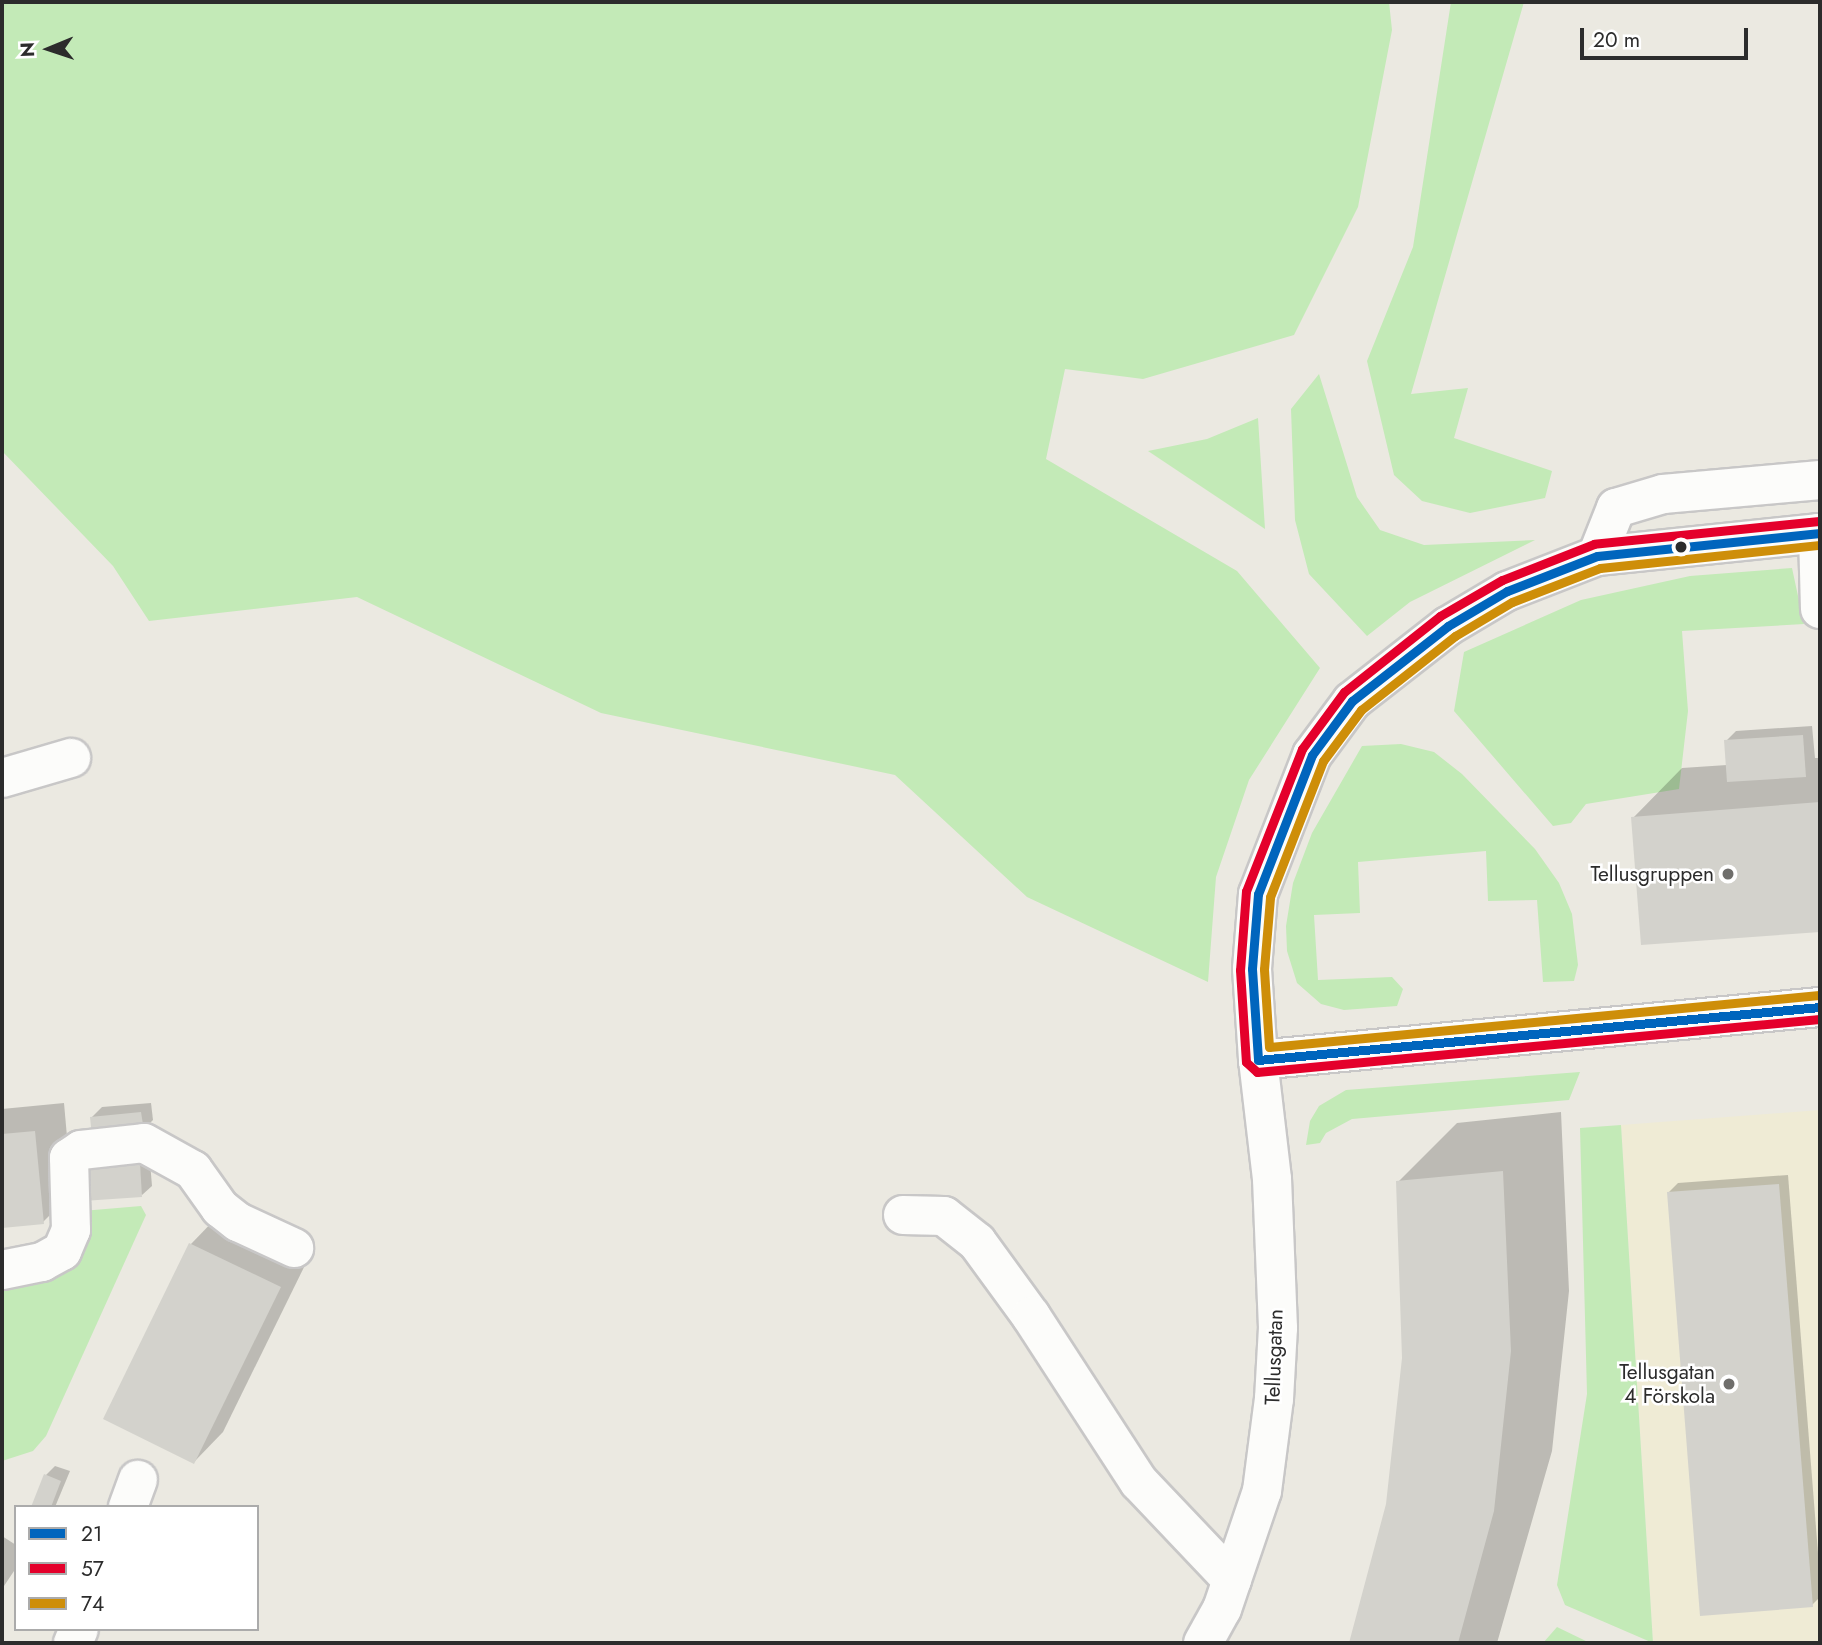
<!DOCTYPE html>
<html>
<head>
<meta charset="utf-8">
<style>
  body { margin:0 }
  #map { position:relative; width:1822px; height:1645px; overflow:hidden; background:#ebe9e1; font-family:Jost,sans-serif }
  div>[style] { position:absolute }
  .education>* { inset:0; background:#efebd5 }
  .green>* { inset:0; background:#c3eab7 }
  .shadow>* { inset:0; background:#0003 }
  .building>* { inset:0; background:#d3d2cc }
  .roads { filter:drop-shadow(2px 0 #c8c7c7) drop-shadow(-2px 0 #c8c7c7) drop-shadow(0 2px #c8c7c7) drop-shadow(0 -2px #c8c7c7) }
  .minor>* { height:38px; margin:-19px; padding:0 19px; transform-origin:19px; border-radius:19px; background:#fcfcfa }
  .bus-1>* { height:9px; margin:-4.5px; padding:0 4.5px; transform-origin:4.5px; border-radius:4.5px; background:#0065bd }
  .bus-2>* { height:9px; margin:-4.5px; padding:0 4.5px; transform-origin:4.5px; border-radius:4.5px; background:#e4002b }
  .bus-3>* { height:9px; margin:-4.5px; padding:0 4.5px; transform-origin:4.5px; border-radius:4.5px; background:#ce8e09 }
  .dots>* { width:19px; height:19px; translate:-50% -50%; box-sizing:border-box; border:4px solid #fff; border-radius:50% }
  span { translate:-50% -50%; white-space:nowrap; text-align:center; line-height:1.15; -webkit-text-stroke:5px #fff; paint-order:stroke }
  .poi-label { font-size:21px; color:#2c2c2c }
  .right { translate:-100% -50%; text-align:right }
  .street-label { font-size:21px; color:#2c2c2c }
  .frame { position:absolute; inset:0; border:4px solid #2c2c2c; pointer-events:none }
  .legend { position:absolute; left:14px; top:1505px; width:245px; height:126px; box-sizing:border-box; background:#fff; border:2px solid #ababab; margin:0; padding:9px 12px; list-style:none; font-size:21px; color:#2c2c2c }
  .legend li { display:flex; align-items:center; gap:14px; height:35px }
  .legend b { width:35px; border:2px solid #ababab }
  .north { position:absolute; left:14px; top:14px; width:70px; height:70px; -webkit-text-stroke:5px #fff; paint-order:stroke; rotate:268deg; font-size:19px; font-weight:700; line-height:28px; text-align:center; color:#2c2c2c }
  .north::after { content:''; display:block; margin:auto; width:24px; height:32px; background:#2c2c2c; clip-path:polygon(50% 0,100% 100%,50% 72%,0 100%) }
  .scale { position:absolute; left:1580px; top:28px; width:168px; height:32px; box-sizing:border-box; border:4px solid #2c2c2c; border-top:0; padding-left:9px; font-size:21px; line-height:24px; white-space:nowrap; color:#2c2c2c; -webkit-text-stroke:5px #fff; paint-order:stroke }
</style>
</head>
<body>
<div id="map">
  <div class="education">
    <div style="clip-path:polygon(1820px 1110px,1820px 1643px,1653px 1643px,1621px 1125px)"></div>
  </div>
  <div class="green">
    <div style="clip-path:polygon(2px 2px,1389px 2px,1392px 30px,1358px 207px,1294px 335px,1143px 379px,1065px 369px,1046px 459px,1237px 571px,1320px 668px,1249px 780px,1216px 877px,1208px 982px,1027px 897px,895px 775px,601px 713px,357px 597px,149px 621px,113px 566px,2px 451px)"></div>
    <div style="clip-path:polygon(1451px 2px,1524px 2px,1411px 394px,1468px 388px,1454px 438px,1552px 471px,1545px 498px,1470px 513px,1422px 501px,1394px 475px,1367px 361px,1413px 247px)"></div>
    <div style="clip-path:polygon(1319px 374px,1357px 497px,1380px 530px,1424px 545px,1535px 540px,1410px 602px,1367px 636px,1309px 574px,1295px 520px,1291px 409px)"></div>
    <div style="clip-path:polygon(1258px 418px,1265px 529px,1148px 451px,1207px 439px)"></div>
    <div style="clip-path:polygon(1792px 568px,1804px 624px,1682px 631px,1688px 711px,1679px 789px,1586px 804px,1571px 823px,1553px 826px,1454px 711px,1464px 652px,1581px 600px,1690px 576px)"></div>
    <div style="clip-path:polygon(1401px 744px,1434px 752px,1462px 774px,1535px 849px,1559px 883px,1572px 914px,1578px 965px,1574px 981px,1543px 982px,1537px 900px,1488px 901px,1486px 851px,1358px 862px,1360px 913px,1314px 915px,1318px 980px,1392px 977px,1403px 989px,1397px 1006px,1344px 1010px,1321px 1004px,1297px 983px,1287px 951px,1286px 926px,1293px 883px,1312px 833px,1362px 746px)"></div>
    <div style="clip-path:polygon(1580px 1072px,1569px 1100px,1352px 1119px,1326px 1133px,1320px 1143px,1306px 1145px,1310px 1121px,1319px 1106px,1346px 1090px)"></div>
    <div style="clip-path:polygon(1621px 1125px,1653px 1643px,1565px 1605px,1557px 1585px,1587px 1394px,1580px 1128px)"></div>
    <div style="clip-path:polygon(141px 1206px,146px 1215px,46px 1436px,33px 1451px,2px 1461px,2px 1275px,82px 1211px)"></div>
    <div style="clip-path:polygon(1557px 1627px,1590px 1643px,1543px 1643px)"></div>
  </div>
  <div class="shadow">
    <div style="clip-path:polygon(1812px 726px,1815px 758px,1820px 758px,1820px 930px,1643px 943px,1633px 818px,1682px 768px,1727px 765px,1726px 741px,1736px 731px)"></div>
    <div style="clip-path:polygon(64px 1103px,72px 1193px,43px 1222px,2px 1226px,2px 1109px)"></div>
    <div style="clip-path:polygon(151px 1103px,153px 1120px,143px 1130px,92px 1117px,102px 1107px)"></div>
    <div style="clip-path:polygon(1561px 1112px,1569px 1291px,1552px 1451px,1497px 1643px,1351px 1643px,1387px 1504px,1404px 1358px,1398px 1182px,1457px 1123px)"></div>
    <div style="clip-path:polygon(148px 1138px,152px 1186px,142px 1195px,91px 1142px)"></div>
    <div style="clip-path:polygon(1788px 1175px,1820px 1578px,1820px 1597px,1812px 1605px,1668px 1193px,1678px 1183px)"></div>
    <div style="clip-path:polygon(220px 1214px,309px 1257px,223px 1432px,194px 1462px,106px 1418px,191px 1244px)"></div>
    <div style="clip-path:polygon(55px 1466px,70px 1471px,55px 1507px,33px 1507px,46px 1475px)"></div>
    <div style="clip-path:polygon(2px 1536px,16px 1545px,16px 1568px,2px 1589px)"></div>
  </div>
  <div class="building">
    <div style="clip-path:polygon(1803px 735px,1806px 777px,1727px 782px,1724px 740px)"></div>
    <div style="clip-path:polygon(1820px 802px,1820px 932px,1641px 945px,1631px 817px)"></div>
    <div style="clip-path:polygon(141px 1112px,144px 1131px,92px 1136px,90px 1117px)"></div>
    <div style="clip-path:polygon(35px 1131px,44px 1224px,2px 1228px,2px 1134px)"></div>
    <div style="clip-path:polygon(139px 1146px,142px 1197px,83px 1201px,80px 1151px)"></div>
    <div style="clip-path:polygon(1503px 1171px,1511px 1351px,1494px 1511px,1458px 1643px,1349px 1643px,1386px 1504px,1402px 1358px,1396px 1181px)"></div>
    <div style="clip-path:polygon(1779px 1184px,1813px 1607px,1700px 1616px,1667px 1192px)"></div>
    <div style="clip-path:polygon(189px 1243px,281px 1287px,194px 1464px,103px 1419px)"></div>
    <div style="clip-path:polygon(44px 1474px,61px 1481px,51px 1507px,31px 1507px)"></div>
  </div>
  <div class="roads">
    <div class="minor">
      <div style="left:1818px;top:533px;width:76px;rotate:88.5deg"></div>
      <div style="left:1820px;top:533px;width:224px;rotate:174.1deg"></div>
      <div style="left:1597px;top:556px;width:97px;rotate:158.7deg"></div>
      <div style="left:1507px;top:591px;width:69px;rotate:149.3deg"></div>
      <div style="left:1448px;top:626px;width:122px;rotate:142deg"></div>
      <div style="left:1352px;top:701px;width:67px;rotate:126.5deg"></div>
      <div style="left:1312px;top:755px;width:149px;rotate:111.2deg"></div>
      <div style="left:1258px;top:894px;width:75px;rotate:94.6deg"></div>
      <div style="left:1252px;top:969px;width:91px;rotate:86.2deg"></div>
      <div style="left:1258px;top:1060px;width:564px;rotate:-5.39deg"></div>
      <div style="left:1597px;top:556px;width:52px;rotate:-68.4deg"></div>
      <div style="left:1616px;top:508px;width:49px;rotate:-16.6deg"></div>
      <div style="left:1663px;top:494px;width:158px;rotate:-5.1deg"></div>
      <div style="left:2px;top:778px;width:72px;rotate:-16.2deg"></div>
      <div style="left:903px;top:1215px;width:41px;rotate:1.4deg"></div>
      <div style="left:944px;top:1216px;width:42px;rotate:38.2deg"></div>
      <div style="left:977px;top:1242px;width:92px;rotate:53.9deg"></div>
      <div style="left:1031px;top:1316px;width:198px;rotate:57deg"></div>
      <div style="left:1139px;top:1482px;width:135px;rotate:46.5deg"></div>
      <div style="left:2px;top:1270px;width:41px;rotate:-11.3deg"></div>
      <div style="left:42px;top:1262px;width:23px;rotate:-29deg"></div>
      <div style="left:62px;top:1251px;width:23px;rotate:-67deg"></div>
      <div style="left:71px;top:1230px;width:72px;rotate:-91.6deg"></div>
      <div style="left:69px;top:1158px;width:14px;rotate:-34deg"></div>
      <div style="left:81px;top:1150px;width:63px;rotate:-6.3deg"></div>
      <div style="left:144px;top:1143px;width:56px;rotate:28.9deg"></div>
      <div style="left:193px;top:1170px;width:47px;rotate:54.6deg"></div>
      <div style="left:220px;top:1208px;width:23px;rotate:38deg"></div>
      <div style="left:238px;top:1222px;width:62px;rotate:24.9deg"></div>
      <div style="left:128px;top:1507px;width:29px;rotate:-70deg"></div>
      <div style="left:73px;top:1643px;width:15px;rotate:-67deg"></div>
      <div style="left:1203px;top:1643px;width:39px;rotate:-61deg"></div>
      <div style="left:1222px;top:1609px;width:125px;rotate:-71.3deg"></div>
      <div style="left:1262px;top:1491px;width:93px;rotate:-82.6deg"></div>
      <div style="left:1274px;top:1399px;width:71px;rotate:-86.8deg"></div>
      <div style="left:1278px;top:1328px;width:149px;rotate:-92.3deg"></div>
      <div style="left:1272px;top:1179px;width:120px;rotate:-96.7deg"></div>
    </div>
  </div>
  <div class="bus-1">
    <div style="left:1820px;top:533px;width:224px;rotate:174.1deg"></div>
    <div style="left:1597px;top:556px;width:97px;rotate:158.7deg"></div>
    <div style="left:1507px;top:591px;width:69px;rotate:149.3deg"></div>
    <div style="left:1448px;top:626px;width:122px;rotate:142deg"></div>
    <div style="left:1352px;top:701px;width:67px;rotate:126.5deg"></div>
    <div style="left:1312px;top:755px;width:149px;rotate:111.2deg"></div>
    <div style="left:1258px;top:894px;width:75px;rotate:94.6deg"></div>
    <div style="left:1252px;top:969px;width:91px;rotate:86.2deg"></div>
    <div style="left:1258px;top:1060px;width:564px;rotate:-5.39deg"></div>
  </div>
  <div class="bus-2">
    <div style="left:1819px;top:521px;width:226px;rotate:174.2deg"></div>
    <div style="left:1594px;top:544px;width:99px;rotate:158.6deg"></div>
    <div style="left:1502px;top:580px;width:72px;rotate:149.9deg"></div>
    <div style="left:1440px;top:616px;width:122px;rotate:141.6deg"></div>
    <div style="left:1344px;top:692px;width:71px;rotate:126.4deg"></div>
    <div style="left:1302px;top:749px;width:153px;rotate:111.5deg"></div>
    <div style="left:1246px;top:891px;width:79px;rotate:94.3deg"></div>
    <div style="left:1240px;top:970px;width:92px;rotate:86.3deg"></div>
    <div style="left:1246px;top:1062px;width:15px;rotate:42deg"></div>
    <div style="left:1257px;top:1072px;width:565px;rotate:-5.38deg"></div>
  </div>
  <div class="bus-3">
    <div style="left:1819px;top:995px;width:552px;rotate:174.6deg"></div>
    <div style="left:1269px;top:1047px;width:78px;rotate:-93.7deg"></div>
    <div style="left:1264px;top:969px;width:72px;rotate:-85.2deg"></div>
    <div style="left:1270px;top:897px;width:146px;rotate:-68.7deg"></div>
    <div style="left:1323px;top:761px;width:64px;rotate:-53.3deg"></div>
    <div style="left:1361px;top:710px;width:120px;rotate:-38.2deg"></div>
    <div style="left:1455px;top:636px;width:66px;rotate:-30.8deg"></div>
    <div style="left:1512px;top:602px;width:94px;rotate:-21.1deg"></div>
    <div style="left:1600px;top:568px;width:221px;rotate:-6deg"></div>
  </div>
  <div class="dots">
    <div style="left:1681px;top:547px;background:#2c2c2c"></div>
    <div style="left:1728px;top:874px;background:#6f6e6b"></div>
    <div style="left:1729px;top:1384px;background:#6f6e6b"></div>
  </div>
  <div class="poi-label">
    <span class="right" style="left:1714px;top:874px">Tellusgruppen</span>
    <span class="right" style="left:1715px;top:1384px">Tellusgatan<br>4 Förskola</span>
  </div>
  <div class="street-label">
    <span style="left:1274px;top:1357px;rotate:-88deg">Tellusgatan</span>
  </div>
  <div class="frame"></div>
  <ul class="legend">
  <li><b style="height:9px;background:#0065bd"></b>21</li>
  <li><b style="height:9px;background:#e4002b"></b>57</li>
  <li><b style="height:9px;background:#ce8e09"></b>74</li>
  </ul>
  <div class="north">N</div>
  <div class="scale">20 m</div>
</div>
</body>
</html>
